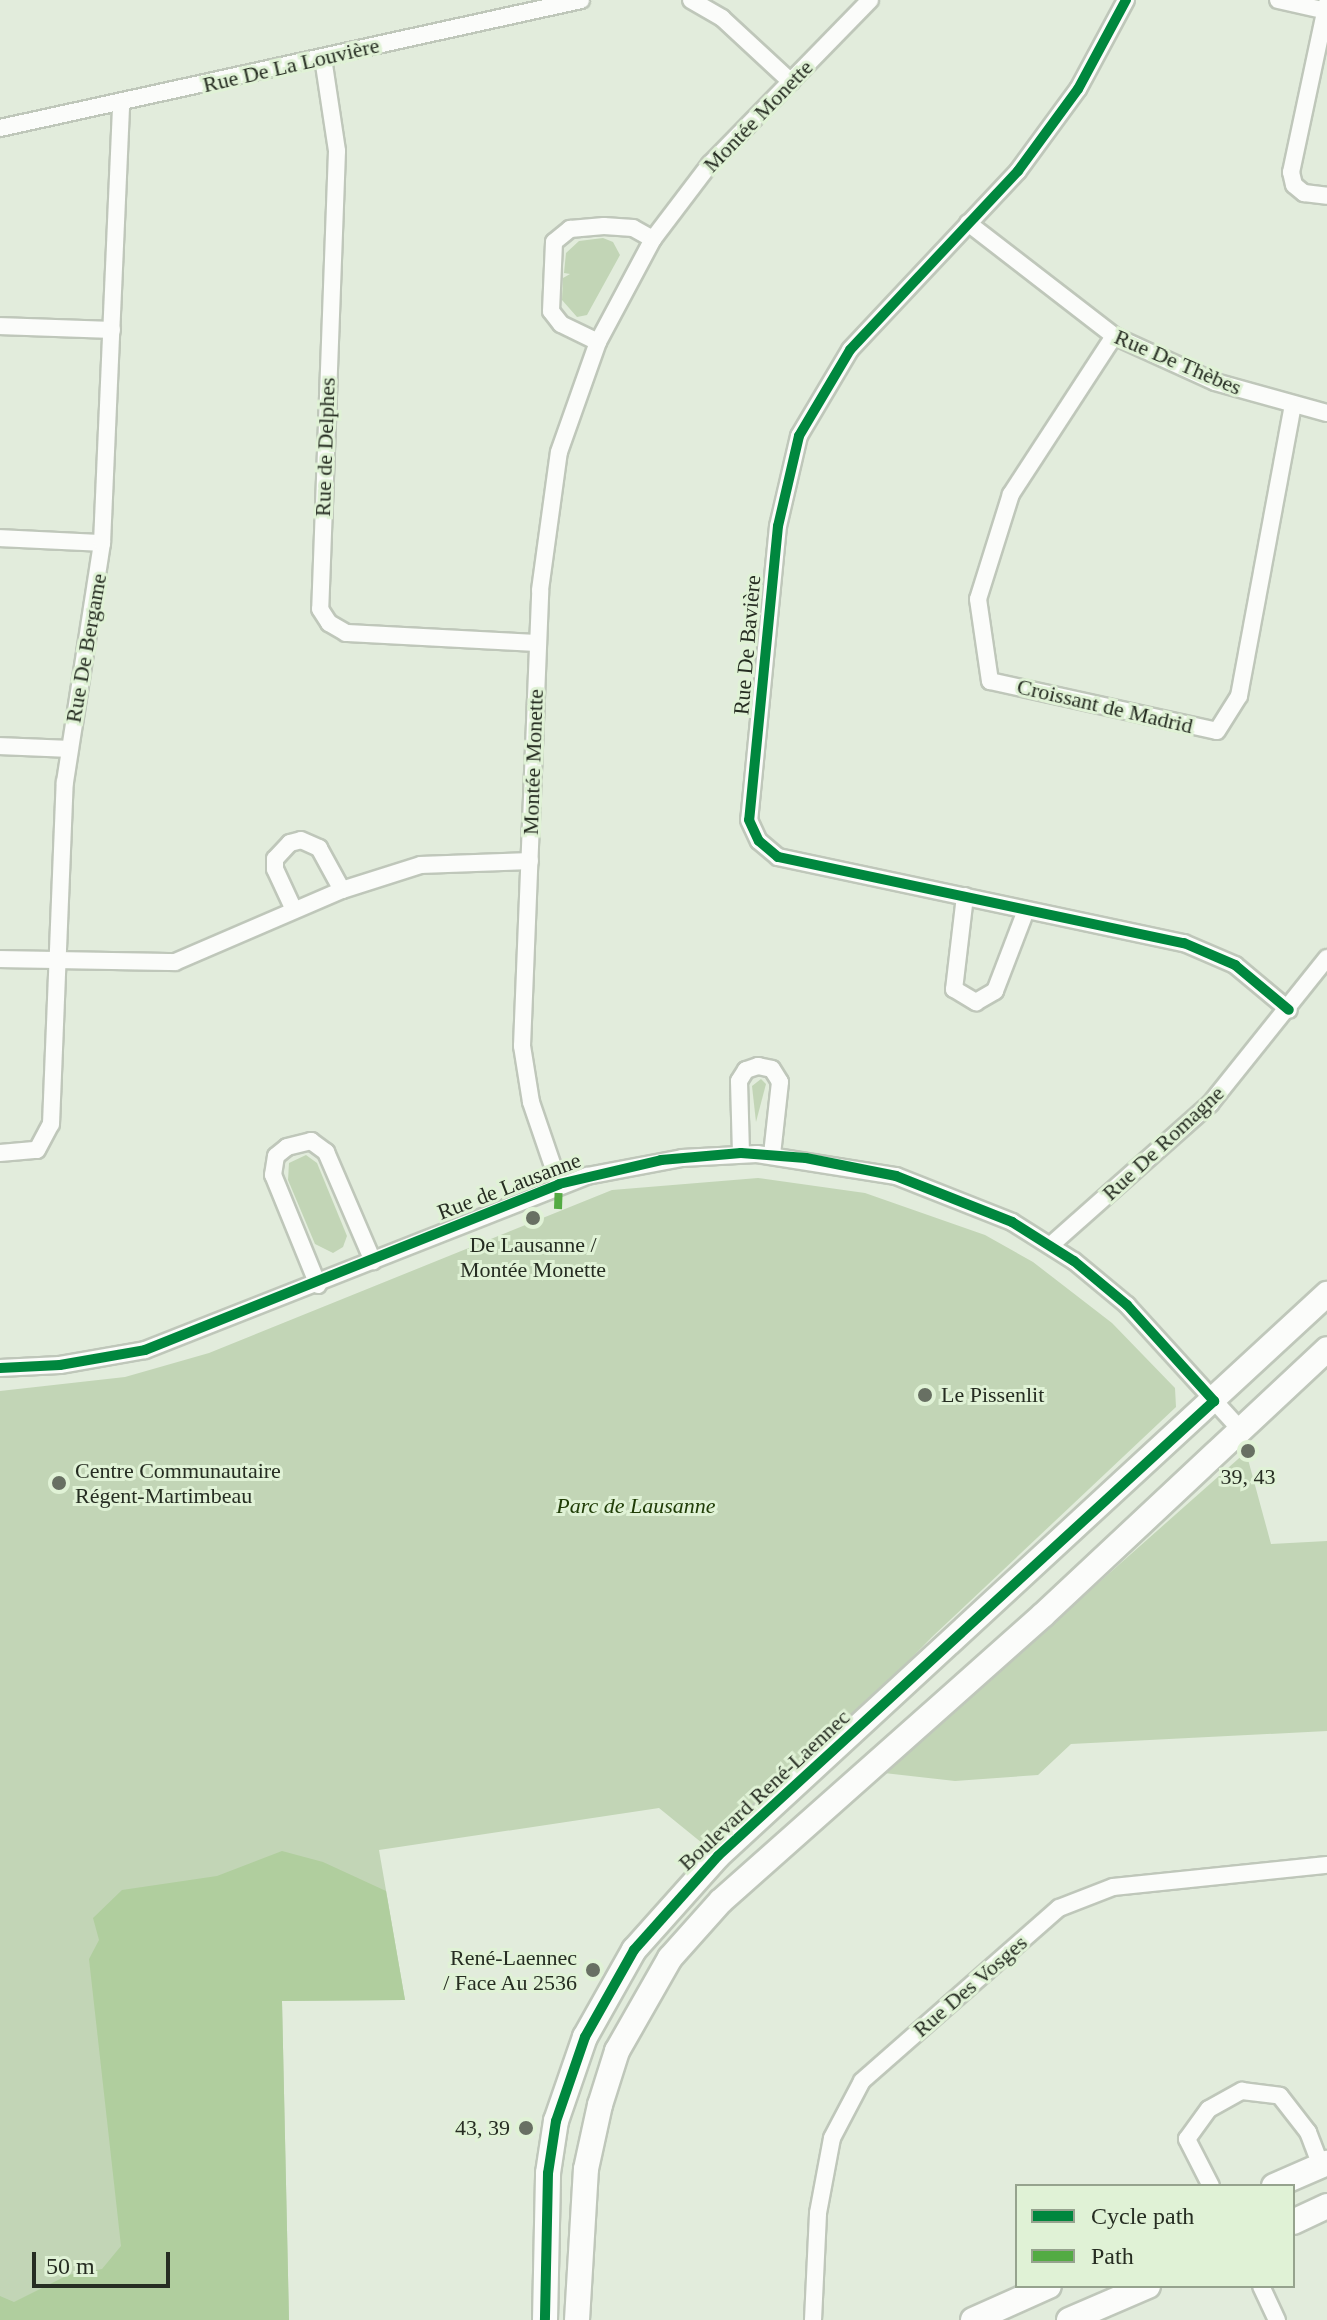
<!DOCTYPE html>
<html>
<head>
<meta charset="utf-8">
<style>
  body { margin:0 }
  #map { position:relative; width:1327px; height:2320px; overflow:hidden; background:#e2ecdc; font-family:"Times New Roman",serif }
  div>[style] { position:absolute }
  .green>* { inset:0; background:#c2d5b6 }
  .forest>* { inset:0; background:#b0ce9e }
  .roads { filter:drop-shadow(2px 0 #bfc7ba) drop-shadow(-2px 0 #bfc7ba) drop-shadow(0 2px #bfc7ba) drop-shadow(0 -2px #bfc7ba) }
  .street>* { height:16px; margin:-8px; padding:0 8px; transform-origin:8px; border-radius:8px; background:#fbfcfa }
  .secondary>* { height:24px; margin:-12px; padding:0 12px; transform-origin:12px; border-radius:12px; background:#fbfcfa }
  .quiet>* { height:8px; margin-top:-4px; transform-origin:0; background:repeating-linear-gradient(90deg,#53ab43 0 16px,transparent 0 24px) }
  .cycleway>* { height:10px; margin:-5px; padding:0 5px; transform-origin:5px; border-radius:5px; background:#00873e }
  .dots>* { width:22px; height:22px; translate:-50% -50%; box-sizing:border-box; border:4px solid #e0f2d6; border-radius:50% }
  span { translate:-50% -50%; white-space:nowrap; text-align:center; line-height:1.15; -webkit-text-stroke:6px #e0f2d6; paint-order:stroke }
  .street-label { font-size:22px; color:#262d22 }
  .poi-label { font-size:22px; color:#262d22 }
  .left { translate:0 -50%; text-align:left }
  .right { translate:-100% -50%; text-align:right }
  .park-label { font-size:22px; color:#203d07; font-style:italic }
  .legend { position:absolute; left:1015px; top:2184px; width:280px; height:104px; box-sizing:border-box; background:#e0f2d6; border:2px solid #96a38e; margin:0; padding:10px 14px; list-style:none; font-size:24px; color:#262d22 }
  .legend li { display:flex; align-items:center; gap:16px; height:40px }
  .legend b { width:40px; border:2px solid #96a38e }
  .scale { position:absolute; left:32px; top:2252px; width:138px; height:36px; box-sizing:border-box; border:4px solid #262d22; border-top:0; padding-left:10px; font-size:24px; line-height:28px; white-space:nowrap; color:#262d22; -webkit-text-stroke:6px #e0f2d6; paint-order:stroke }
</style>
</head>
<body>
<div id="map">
  <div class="green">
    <div style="clip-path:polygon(603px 238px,613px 242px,620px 255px,587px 315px,577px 317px,562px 300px,563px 278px,570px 274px,564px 273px,566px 253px,579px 241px)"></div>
    <div style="clip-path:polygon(761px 1079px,766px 1084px,756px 1122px,752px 1086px)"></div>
    <div style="clip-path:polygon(306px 1155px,317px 1163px,347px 1236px,343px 1247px,333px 1253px,315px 1244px,288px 1180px,289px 1163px)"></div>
    <div style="clip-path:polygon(758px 1178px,865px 1193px,985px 1235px,1033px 1262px,1112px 1323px,1175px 1388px,1176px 1407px,932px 1637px,718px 1856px,659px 1808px,379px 1850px,405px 2000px,282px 2001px,289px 2320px,0 2320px,0 1391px,125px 1377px,209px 1353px,612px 1190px)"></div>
    <div style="clip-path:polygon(1246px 1452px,1271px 1544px,1327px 1541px,1327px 1731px,1071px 1744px,1038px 1775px,955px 1781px,884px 1773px)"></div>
  </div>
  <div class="forest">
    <div style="clip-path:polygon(282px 1851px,323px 1862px,386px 1891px,405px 2000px,282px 2001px,289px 2320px,0 2320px,0 2296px,14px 2302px,68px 2275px,102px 2269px,121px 2246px,89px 1959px,99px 1940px,93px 1918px,122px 1890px,217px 1876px)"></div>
  </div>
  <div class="roads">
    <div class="street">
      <div style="left:691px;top:0;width:36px;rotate:30deg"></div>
      <div style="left:722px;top:18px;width:94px;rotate:42.8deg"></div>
      <div style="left:1126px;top:0;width:101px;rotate:118.3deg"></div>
      <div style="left:1078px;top:89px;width:102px;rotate:126.2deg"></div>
      <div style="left:1018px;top:171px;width:245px;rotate:133.2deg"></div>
      <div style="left:850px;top:350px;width:100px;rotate:120.7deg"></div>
      <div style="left:799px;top:436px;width:92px;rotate:103.1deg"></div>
      <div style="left:778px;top:526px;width:295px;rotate:95.6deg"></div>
      <div style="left:749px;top:820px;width:23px;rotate:65deg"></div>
      <div style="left:759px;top:841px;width:25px;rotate:40deg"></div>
      <div style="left:778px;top:857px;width:415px;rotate:12deg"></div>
      <div style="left:1184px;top:943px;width:56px;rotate:23.3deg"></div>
      <div style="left:1235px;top:965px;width:70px;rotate:39.8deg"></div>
      <div style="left:1278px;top:0;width:50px;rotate:12.7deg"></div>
      <div style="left:1327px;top:3px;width:173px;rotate:102deg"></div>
      <div style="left:1291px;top:172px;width:13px;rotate:77deg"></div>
      <div style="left:1294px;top:185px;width:13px;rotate:39deg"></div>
      <div style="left:1304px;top:193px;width:23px;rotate:7deg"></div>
      <div style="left:323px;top:58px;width:94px;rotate:81.4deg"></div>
      <div style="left:337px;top:151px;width:458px;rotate:92.1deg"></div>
      <div style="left:320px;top:609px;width:17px;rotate:57deg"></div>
      <div style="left:329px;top:623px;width:20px;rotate:30deg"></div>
      <div style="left:346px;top:633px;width:192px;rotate:3deg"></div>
      <div style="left:0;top:128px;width:595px;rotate:-12.42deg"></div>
      <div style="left:968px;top:223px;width:185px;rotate:37.7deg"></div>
      <div style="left:1114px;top:336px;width:111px;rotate:24.5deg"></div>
      <div style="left:1215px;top:382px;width:116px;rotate:15.5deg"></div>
      <div style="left:0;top:326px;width:112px;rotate:2deg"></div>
      <div style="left:1114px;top:336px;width:189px;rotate:123.1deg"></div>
      <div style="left:1011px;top:494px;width:110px;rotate:107.4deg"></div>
      <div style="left:978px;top:599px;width:83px;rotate:81.7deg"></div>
      <div style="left:990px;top:681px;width:232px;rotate:12.4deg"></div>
      <div style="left:1217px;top:731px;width:41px;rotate:-57.8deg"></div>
      <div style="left:1239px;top:696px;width:295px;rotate:-79.5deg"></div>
      <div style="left:598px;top:342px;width:41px;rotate:-154.1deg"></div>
      <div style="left:561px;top:324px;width:16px;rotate:-128deg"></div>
      <div style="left:551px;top:311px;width:69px;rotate:-87.5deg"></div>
      <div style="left:554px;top:242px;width:21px;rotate:-39deg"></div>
      <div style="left:570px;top:229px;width:34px;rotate:-5deg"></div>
      <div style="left:604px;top:226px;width:29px;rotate:4deg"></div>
      <div style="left:633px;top:228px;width:23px;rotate:29deg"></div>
      <div style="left:0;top:538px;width:102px;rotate:2.8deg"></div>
      <div style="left:0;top:746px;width:69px;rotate:2.5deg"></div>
      <div style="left:965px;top:896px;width:94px;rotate:96.7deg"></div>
      <div style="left:954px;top:989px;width:26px;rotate:31deg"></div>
      <div style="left:976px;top:1002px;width:22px;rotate:-30deg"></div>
      <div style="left:995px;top:991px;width:84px;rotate:-69deg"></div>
      <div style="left:294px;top:910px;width:45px;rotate:-114.9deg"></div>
      <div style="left:275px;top:869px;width:10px;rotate:-90deg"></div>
      <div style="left:275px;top:859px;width:22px;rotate:-47deg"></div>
      <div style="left:290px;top:843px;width:11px;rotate:-15deg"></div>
      <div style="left:301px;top:840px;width:20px;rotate:24deg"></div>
      <div style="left:319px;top:848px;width:48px;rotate:61.3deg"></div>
      <div style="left:0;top:959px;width:175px;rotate:1deg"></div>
      <div style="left:175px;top:962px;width:182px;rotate:-23.3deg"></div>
      <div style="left:342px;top:890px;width:83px;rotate:-17.6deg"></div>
      <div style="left:421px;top:865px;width:109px;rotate:-2.1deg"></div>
      <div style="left:0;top:1153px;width:37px;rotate:-5deg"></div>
      <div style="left:37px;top:1150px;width:30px;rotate:-62deg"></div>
      <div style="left:51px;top:1124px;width:342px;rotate:-87.7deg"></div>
      <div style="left:65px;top:782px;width:242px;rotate:-81.2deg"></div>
      <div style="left:102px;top:543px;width:440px;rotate:-87.5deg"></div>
      <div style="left:741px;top:1153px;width:72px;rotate:-91.6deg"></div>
      <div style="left:739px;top:1081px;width:13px;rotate:-58deg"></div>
      <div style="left:746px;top:1070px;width:13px;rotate:-18deg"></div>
      <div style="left:758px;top:1066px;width:14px;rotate:12deg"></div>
      <div style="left:772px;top:1069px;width:15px;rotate:58deg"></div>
      <div style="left:780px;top:1082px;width:73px;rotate:96.3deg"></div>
      <div style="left:559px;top:1184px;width:87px;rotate:-108.9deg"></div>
      <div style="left:531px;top:1102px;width:57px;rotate:-99.1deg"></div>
      <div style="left:522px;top:1046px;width:456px;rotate:-87.7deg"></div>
      <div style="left:540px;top:590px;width:139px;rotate:-82.2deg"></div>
      <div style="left:559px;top:452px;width:117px;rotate:-70.5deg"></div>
      <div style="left:598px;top:342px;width:117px;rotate:-61.9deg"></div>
      <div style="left:653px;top:239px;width:94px;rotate:-52.8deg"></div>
      <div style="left:710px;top:164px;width:229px;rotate:-45.7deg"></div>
      <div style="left:1051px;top:1245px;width:213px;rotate:-41.6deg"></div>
      <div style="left:1210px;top:1104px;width:187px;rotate:-51.3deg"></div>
      <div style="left:318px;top:1285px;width:119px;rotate:-112.2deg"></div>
      <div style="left:273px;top:1175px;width:19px;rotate:-81deg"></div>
      <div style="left:276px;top:1156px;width:14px;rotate:-39deg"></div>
      <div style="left:287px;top:1147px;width:25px;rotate:-14deg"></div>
      <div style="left:311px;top:1141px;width:19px;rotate:36deg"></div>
      <div style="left:326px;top:1152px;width:119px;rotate:66.7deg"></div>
      <div style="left:0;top:1368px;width:60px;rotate:-2.9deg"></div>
      <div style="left:60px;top:1365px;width:86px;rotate:-10deg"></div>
      <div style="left:145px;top:1350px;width:475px;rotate:-21.5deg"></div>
      <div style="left:587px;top:1176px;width:97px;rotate:-10.7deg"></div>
      <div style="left:682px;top:1158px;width:75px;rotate:-3.1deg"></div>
      <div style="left:757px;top:1154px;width:141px;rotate:9deg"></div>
      <div style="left:896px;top:1176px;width:125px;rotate:21.6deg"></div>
      <div style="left:1012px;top:1222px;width:73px;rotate:32.2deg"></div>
      <div style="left:1074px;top:1261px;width:69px;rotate:39.7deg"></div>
      <div style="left:1127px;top:1305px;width:166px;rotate:47.7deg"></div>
      <div style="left:1211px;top:2186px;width:53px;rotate:-117.1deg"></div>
      <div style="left:1187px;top:2139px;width:37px;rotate:-54deg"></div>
      <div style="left:1209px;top:2109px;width:38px;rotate:-29deg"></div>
      <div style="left:1242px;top:2091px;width:38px;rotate:7deg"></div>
      <div style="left:1280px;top:2096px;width:46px;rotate:52.1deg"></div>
      <div style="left:1308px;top:2132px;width:36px;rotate:69deg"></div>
      <div style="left:1261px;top:2286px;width:38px;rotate:65deg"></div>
      <div style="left:813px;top:2320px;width:107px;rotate:-87.3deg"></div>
      <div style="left:818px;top:2213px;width:76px;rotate:-79.4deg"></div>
      <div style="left:832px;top:2138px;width:64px;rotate:-62.2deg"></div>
      <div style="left:862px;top:2081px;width:262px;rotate:-41.3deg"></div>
      <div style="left:1059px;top:1908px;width:58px;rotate:-21.3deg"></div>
      <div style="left:1113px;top:1887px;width:215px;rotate:-5.9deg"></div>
    </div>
    <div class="secondary">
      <div style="left:1274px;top:2186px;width:58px;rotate:-23.5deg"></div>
      <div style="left:1293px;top:2222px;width:38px;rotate:-25deg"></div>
      <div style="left:545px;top:2320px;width:147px;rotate:-88.8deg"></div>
      <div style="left:548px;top:2173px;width:53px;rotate:-81.3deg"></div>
      <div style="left:556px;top:2121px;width:89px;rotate:-71deg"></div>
      <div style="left:585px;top:2037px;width:100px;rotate:-60.6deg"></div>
      <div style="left:634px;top:1950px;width:126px;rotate:-48.2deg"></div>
      <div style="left:718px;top:1856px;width:829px;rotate:-42.7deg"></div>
      <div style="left:577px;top:2320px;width:151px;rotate:-86.6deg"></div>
      <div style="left:586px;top:2169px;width:66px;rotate:-77.7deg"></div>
      <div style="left:600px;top:2105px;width:57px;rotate:-72.5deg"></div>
      <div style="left:617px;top:2051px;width:107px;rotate:-60.3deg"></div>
      <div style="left:670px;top:1958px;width:76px;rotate:-48.2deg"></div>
      <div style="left:721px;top:1901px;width:431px;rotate:-41.6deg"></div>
      <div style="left:1043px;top:1615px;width:389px;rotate:-43.1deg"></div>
      <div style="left:973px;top:2320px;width:83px;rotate:-24.1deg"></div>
      <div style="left:1069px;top:2320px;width:86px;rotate:-23.3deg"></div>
    </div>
  </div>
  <div class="quiet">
    <div style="left:558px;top:1209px;width:25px;rotate:-88deg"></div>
  </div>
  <div class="cycleway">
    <div style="left:1126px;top:0;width:101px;rotate:118.3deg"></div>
    <div style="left:1078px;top:89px;width:102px;rotate:126.2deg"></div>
    <div style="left:1018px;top:171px;width:245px;rotate:133.2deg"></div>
    <div style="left:850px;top:350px;width:100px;rotate:120.7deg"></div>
    <div style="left:799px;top:436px;width:92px;rotate:103.1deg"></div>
    <div style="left:778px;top:526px;width:295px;rotate:95.6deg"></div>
    <div style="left:749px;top:820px;width:23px;rotate:65deg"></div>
    <div style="left:759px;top:841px;width:25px;rotate:40deg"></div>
    <div style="left:778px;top:857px;width:415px;rotate:12deg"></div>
    <div style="left:1184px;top:943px;width:56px;rotate:23.3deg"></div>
    <div style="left:1235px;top:965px;width:70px;rotate:39.8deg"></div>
    <div style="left:0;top:1368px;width:60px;rotate:-2.9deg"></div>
    <div style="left:60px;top:1365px;width:86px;rotate:-10deg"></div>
    <div style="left:145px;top:1350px;width:446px;rotate:-21.8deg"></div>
    <div style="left:559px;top:1184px;width:105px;rotate:-13.2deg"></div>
    <div style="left:661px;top:1160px;width:80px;rotate:-5deg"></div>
    <div style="left:741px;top:1153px;width:65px;rotate:4.4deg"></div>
    <div style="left:806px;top:1158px;width:92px;rotate:11.3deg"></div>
    <div style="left:896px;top:1176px;width:125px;rotate:21.6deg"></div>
    <div style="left:1012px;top:1222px;width:73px;rotate:32.2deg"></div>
    <div style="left:1074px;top:1261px;width:69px;rotate:39.7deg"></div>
    <div style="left:1127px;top:1305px;width:130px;rotate:47.8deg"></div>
    <div style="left:1214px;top:1401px;width:673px;rotate:137.47deg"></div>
    <div style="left:718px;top:1856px;width:126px;rotate:131.8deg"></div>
    <div style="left:634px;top:1950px;width:100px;rotate:119.4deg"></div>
    <div style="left:585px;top:2037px;width:89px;rotate:109deg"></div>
    <div style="left:556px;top:2121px;width:53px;rotate:98.7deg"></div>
    <div style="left:548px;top:2173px;width:147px;rotate:91.2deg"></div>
  </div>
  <div class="dots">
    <div style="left:533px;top:1218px;background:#687063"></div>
    <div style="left:925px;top:1395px;background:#687063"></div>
    <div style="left:1248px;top:1451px;background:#687063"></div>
    <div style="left:59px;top:1483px;background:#687063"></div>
    <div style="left:593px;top:1970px;background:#687063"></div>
    <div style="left:526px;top:2128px;background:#687063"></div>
  </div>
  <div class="street-label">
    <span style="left:291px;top:65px;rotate:-13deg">Rue De La Louvière</span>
    <span style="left:758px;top:116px;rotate:-46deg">Montée Monette</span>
    <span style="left:1178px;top:362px;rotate:23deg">Rue De Thèbes</span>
    <span style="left:325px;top:447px;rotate:-88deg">Rue de Delphes</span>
    <span style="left:747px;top:645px;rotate:-85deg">Rue De Bavière</span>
    <span style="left:86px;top:648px;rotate:-80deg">Rue De Bergame</span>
    <span style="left:1105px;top:706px;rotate:13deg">Croissant de Madrid</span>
    <span style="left:533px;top:762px;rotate:-88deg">Montée Monette</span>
    <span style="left:1163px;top:1143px;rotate:-43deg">Rue De Romagne</span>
    <span style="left:509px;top:1186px;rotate:-21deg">Rue de Lausanne</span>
    <span style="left:764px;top:1790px;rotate:-43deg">Boulevard René-Laennec</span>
    <span style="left:970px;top:1986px;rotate:-41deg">Rue Des Vosges</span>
  </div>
  <div class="poi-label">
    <span style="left:533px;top:1257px">De Lausanne /<br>Montée Monette</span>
    <span class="left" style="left:941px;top:1395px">Le Pissenlit</span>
    <span class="left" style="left:75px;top:1483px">Centre Communautaire<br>Régent-Martimbeau</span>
    <span style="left:1248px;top:1477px">39, 43</span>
    <span class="right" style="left:577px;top:1970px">René-Laennec<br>/ Face Au 2536</span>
    <span class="right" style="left:510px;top:2128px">43, 39</span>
  </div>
  <div class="park-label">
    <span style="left:636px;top:1506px">Parc de Lausanne</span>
  </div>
  <ul class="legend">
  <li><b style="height:10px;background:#00873e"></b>Cycle path</li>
  <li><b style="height:10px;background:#53ab43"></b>Path</li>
  </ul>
  <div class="scale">50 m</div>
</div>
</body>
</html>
